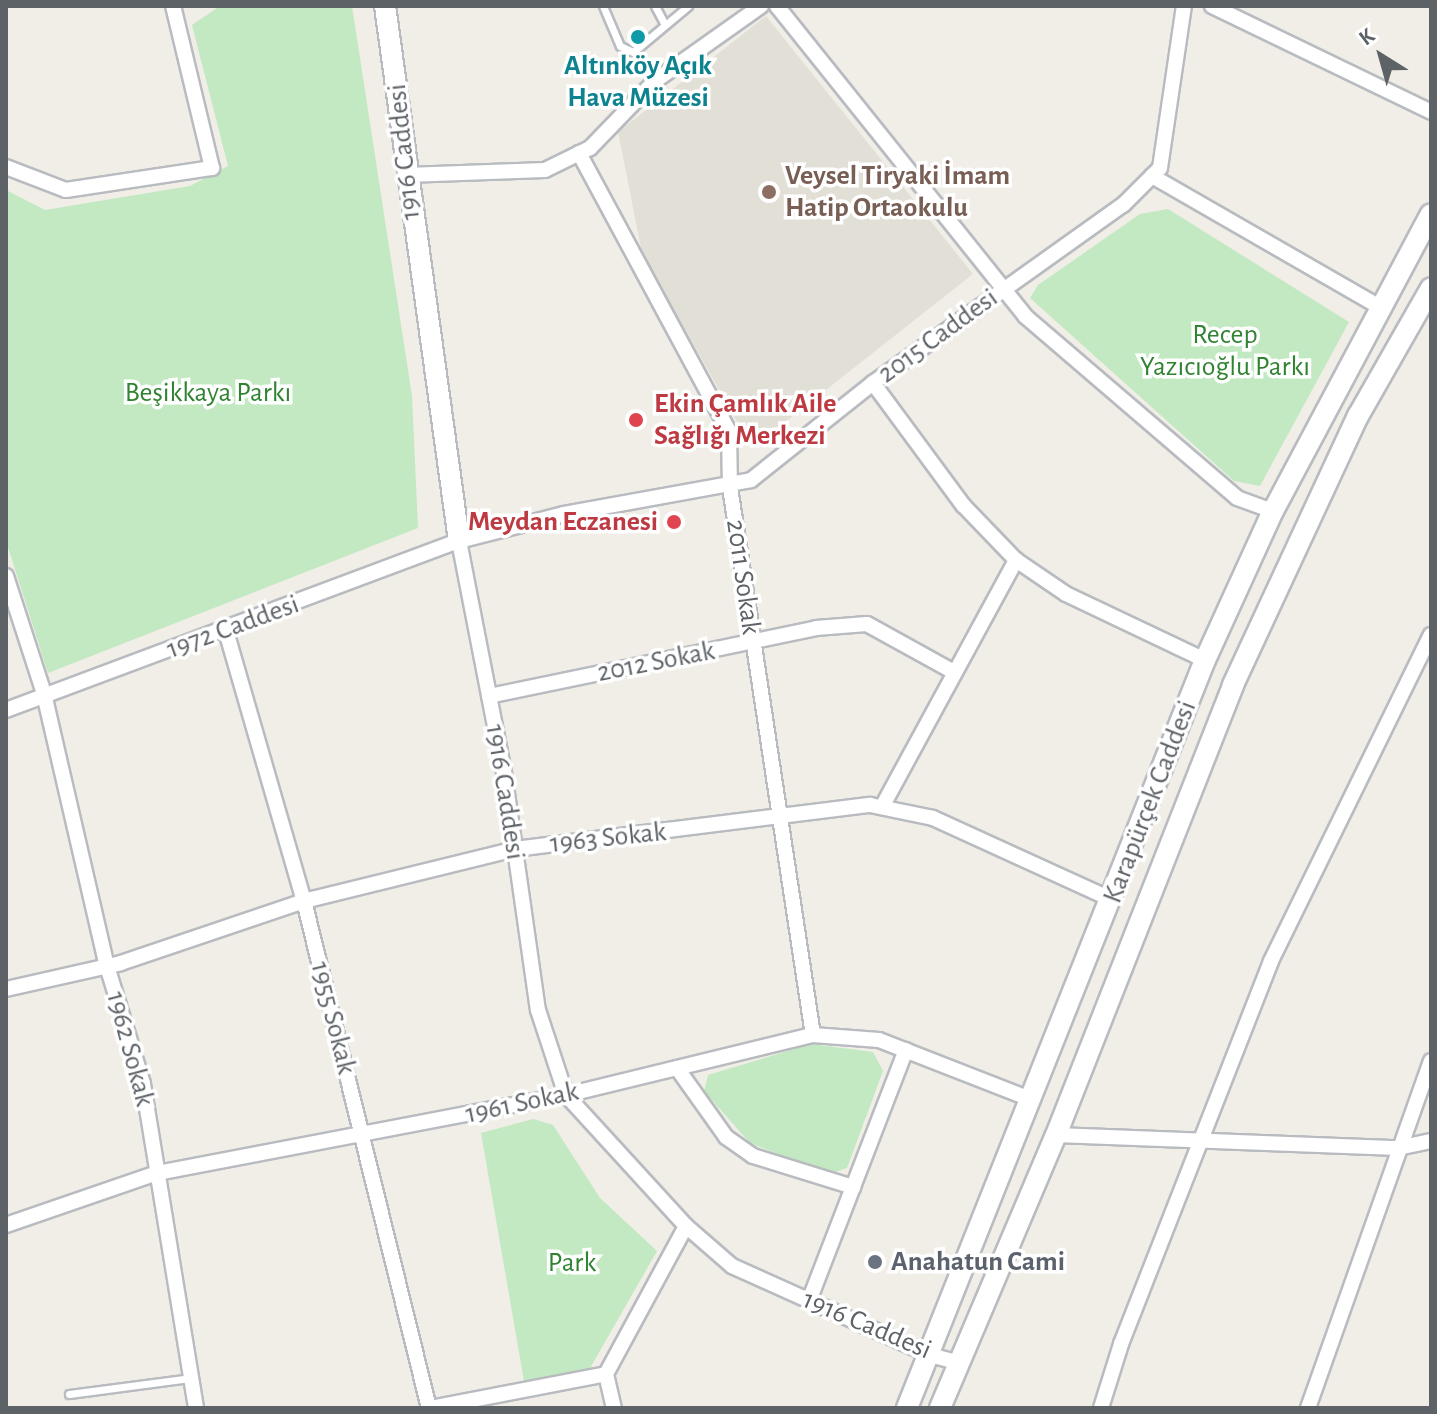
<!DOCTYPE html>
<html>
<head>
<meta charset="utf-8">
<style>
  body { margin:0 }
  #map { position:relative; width:1437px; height:1414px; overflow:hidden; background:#f0eee6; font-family:"Alegreya Sans",sans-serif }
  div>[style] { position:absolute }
  .education>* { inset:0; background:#e2e0d6 }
  .green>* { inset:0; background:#c2e9c1 }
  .roads { filter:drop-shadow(2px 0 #b8bbc0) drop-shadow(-2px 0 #b8bbc0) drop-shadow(0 2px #b8bbc0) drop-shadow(0 -2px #b8bbc0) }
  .lane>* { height:7px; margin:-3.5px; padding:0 3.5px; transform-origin:3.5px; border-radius:3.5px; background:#fff }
  .street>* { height:14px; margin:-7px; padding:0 7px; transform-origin:7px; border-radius:7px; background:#fff }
  .secondary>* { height:20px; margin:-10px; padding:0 10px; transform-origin:10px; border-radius:10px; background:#fff }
  .dots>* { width:22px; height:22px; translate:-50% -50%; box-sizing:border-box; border:4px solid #fff; border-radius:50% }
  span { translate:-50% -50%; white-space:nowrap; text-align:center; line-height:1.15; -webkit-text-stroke:7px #fff; paint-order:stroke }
  .culture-label { font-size:28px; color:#0d838f; font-weight:700 }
  .street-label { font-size:28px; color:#5d6267 }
  .education-label { font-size:28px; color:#785e54; font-weight:700 }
  .left { translate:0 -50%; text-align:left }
  .park-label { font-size:28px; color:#308331 }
  .health-label { font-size:28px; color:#be3a42; font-weight:700 }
  .right { translate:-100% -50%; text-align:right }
  .worship-label { font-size:28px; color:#5b616d; font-weight:700 }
  .frame { position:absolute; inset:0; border:8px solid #5d6267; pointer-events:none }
  .north { position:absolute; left:1341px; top:16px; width:80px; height:80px; -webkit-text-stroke:6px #fff; paint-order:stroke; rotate:323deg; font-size:22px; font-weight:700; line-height:32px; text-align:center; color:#5d6267 }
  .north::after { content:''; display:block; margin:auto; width:28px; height:36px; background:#5d6267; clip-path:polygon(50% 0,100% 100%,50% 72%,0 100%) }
</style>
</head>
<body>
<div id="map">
  <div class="education">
    <div style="clip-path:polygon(766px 16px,973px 274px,765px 438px,744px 434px,642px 253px,618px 132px)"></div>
  </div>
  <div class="green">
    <div style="clip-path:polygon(220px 6px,352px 6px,412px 396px,418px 528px,48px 673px,6px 541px,6px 190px,45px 210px,190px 186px,228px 166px,192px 25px)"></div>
    <div style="clip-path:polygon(1168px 209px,1349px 322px,1260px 486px,1234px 481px,1030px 298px,1038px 285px,1140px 214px)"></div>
    <div style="clip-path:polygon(811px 1044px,873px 1052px,883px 1071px,847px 1168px,829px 1174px,750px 1143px,704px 1091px,708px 1075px)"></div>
    <div style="clip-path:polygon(533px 1119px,553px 1125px,600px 1198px,657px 1251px,589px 1370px,524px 1381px,481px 1133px)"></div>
  </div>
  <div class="roads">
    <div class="lane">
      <div style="left:603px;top:6px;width:43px;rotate:67deg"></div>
      <div style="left:620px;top:46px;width:14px;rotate:25deg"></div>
      <div style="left:633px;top:52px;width:72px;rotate:-39.9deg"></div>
      <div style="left:655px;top:6px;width:21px;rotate:62deg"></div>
      <div style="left:69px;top:1394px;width:122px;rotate:-7.5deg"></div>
    </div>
    <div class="street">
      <div style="left:777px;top:6px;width:397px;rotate:51.3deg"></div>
      <div style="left:1025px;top:316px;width:279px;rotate:40.6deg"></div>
      <div style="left:1237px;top:498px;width:38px;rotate:20deg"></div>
      <div style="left:1212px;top:6px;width:243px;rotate:25.8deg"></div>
      <div style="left:579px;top:153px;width:317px;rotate:61.7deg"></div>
      <div style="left:729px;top:432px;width:55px;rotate:89deg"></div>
      <div style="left:730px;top:487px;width:554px;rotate:81.39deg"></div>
      <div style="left:6px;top:167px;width:64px;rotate:21deg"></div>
      <div style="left:66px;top:190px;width:148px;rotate:-8.6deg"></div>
      <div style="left:212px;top:168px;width:167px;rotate:-103.5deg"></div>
      <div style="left:406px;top:175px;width:139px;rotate:-2.1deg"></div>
      <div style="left:545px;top:170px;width:50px;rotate:-26.1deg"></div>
      <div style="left:590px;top:148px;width:93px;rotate:-45.9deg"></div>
      <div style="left:655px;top:81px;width:130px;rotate:-35.3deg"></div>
      <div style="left:1152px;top:176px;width:267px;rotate:29.9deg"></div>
      <div style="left:873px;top:383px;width:152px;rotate:53.6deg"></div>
      <div style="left:963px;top:505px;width:76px;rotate:46.1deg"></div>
      <div style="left:1016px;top:560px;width:60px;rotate:34.2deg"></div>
      <div style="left:1066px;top:594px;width:154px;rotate:25.4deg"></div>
      <div style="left:459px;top:541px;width:235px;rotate:79deg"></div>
      <div style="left:504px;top:772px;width:240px;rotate:81.9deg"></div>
      <div style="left:538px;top:1010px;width:89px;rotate:71.8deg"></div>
      <div style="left:566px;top:1095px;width:178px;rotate:47.5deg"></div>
      <div style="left:686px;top:1226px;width:61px;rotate:41deg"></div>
      <div style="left:732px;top:1266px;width:217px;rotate:24.2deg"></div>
      <div style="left:930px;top:1355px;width:30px;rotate:15deg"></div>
      <div style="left:6px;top:576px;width:124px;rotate:72.1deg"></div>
      <div style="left:44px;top:694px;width:279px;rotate:77deg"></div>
      <div style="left:107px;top:966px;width:123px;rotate:73deg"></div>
      <div style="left:143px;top:1084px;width:328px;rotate:80.7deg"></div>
      <div style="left:226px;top:631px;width:281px;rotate:73.9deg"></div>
      <div style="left:304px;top:901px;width:522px;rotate:76.15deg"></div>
      <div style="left:489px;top:696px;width:334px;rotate:-11.7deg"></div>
      <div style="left:816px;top:628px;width:51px;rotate:-4.5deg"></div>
      <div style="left:867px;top:624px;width:99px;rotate:28.9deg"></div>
      <div style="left:6px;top:710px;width:483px;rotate:-20.5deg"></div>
      <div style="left:459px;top:541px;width:108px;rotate:-14.4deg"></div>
      <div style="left:564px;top:514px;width:190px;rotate:-10.3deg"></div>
      <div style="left:751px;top:480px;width:156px;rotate:-38.5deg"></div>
      <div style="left:873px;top:383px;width:307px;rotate:-35.5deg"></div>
      <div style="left:1123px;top:205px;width:52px;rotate:-45deg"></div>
      <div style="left:1160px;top:168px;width:164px;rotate:-81.6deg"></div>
      <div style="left:882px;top:807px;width:281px;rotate:-61.5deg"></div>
      <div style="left:6px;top:989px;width:118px;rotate:-12.7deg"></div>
      <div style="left:121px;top:963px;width:193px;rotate:-18.7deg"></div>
      <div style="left:304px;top:901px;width:217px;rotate:-13.8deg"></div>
      <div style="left:515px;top:849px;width:358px;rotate:-7.1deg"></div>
      <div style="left:870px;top:805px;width:64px;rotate:11.7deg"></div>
      <div style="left:933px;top:818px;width:198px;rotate:24.5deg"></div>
      <div style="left:677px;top:1068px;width:85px;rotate:54.6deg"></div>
      <div style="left:726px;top:1137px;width:33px;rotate:35deg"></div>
      <div style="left:753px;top:1156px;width:105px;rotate:17.2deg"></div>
      <div style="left:1056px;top:1135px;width:342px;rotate:2.2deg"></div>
      <div style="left:1398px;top:1148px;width:34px;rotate:-12deg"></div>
      <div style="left:6px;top:1225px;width:160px;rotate:-19deg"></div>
      <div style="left:157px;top:1173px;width:416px;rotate:-10.8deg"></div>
      <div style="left:566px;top:1095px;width:254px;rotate:-13.7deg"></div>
      <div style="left:813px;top:1035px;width:66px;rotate:4.3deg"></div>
      <div style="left:879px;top:1040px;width:165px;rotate:21.3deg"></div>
      <div style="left:809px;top:1301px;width:269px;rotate:-68.9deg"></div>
      <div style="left:606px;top:1374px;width:168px;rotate:-61.6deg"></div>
      <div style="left:606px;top:1374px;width:35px;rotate:77deg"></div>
      <div style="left:430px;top:1408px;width:179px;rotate:-10.9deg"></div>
      <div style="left:1101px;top:1408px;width:67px;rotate:-72.6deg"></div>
      <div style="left:1121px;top:1344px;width:411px;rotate:-68.6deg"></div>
      <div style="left:1271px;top:961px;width:363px;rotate:-63.9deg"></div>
      <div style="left:1308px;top:1408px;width:368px;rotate:-70.5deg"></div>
    </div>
    <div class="secondary">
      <div style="left:385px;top:6px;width:540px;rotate:82.12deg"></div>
      <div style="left:907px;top:1408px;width:805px;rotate:-68.28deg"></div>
      <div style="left:1205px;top:660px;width:164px;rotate:-65.5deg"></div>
      <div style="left:1273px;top:511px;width:336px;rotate:-62deg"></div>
      <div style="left:940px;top:1408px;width:297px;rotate:-67deg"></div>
      <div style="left:1056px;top:1135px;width:484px;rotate:-68.5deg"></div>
      <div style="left:1233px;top:685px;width:297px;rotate:-65.1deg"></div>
      <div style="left:1358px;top:416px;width:147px;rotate:-60.3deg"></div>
    </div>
  </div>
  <div class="dots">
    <div style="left:638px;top:37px;background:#0f9aa8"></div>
    <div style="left:769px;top:192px;background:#8d6e63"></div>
    <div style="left:636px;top:420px;background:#e0444e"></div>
    <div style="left:674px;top:522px;background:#e0444e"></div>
    <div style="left:875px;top:1262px;background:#6b7280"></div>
  </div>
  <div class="culture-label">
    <span style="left:638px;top:82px">Altınköy Açık<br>Hava Müzesi</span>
  </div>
  <div class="street-label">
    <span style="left:404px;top:152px;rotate:-96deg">1916 Caddesi</span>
    <span style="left:938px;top:336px;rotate:-36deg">2015 Caddesi</span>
    <span style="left:743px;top:577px;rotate:82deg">2011 Sokak</span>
    <span style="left:233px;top:627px;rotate:-20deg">1972 Caddesi</span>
    <span style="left:656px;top:662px;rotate:-11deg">2012 Sokak</span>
    <span style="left:505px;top:792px;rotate:81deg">1916 Caddesi</span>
    <span style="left:1150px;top:802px;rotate:-69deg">Karapürçek Caddesi</span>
    <span style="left:608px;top:838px;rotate:-6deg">1963 Sokak</span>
    <span style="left:333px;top:1018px;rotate:76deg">1955 Sokak</span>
    <span style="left:130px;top:1049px;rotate:75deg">1962 Sokak</span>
    <span style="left:522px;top:1103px;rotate:-12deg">1961 Sokak</span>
    <span style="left:867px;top:1325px;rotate:23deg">1916 Caddesi</span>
  </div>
  <div class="education-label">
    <span class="left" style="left:785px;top:192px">Veysel Tiryaki İmam<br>Hatip Ortaokulu</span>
  </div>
  <div class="park-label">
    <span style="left:1225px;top:351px">Recep<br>Yazıcıoğlu Parkı</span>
    <span style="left:208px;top:393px">Beşikkaya Parkı</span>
    <span style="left:572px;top:1263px">Park</span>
  </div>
  <div class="health-label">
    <span class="left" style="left:654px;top:420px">Ekin Çamlık Aile<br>Sağlığı Merkezi</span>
    <span class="right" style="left:658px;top:522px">Meydan Eczanesi</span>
  </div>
  <div class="worship-label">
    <span class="left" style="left:891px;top:1262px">Anahatun Cami</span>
  </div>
  <div class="frame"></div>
  <div class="north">K</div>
</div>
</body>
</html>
